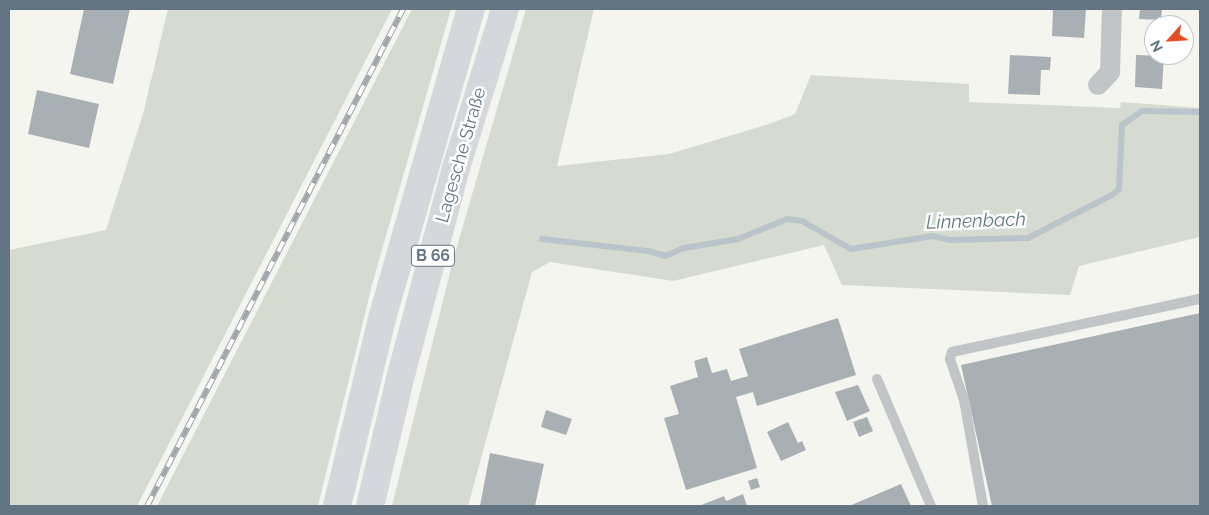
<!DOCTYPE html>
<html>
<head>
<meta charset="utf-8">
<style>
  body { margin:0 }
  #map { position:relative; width:1209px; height:515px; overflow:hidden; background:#f5f5f0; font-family:Raleway,sans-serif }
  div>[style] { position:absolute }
  .green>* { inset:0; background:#d5dbd1 }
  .stream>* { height:6px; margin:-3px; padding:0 3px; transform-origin:3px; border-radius:3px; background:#b9c5ca }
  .building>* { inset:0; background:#a8b0b5 }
  .service>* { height:10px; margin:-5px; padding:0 5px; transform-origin:5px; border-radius:5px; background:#c1c5c8 }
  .minor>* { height:20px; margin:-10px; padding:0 10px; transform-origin:10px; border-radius:10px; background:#c1c5c8 }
  .trunk>* { height:28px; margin:-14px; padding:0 14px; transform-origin:14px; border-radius:14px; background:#d4d8dc }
  .rail>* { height:5.5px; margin-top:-2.75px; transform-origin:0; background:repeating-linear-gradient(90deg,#fff 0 11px,#a0a6ac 0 22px); box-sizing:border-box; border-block:1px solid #a0a6ac }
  span { translate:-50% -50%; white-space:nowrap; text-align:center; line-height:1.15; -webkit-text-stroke:5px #fff; paint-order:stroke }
  .shield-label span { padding:1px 4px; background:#fff; border:1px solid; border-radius:4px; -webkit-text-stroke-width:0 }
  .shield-label { font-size:16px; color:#637482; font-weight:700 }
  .street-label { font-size:18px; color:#637482 }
  .water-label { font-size:19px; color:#5f777f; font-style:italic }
  .frame { position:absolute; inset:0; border:10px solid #637482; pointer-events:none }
  .north { position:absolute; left:1144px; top:15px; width:50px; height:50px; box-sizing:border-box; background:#fff; border:1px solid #c1c7cd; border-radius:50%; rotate:244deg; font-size:14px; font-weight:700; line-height:20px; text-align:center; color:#637482 }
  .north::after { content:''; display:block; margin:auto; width:18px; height:22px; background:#e44d21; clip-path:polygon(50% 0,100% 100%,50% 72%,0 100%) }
</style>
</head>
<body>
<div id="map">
  <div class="green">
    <div style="clip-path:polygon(168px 9px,392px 9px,137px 506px,9px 506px,9px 250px,106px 230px,143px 114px)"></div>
    <div style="clip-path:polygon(412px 9px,451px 9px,372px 285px,318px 506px,157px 506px)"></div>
    <div style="clip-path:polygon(526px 9px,594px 9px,557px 166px,669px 154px,769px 124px,795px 114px,811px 75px,969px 84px,969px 102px,1120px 108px,1121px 102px,1200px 108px,1200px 237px,1079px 266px,1070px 295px,842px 285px,824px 245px,673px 281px,550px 262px,532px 272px,468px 506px,392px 506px,453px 260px)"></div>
  </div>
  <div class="stream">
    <div style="left:542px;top:239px;width:107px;rotate:6.5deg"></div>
    <div style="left:648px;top:251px;width:18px;rotate:16deg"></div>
    <div style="left:665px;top:256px;width:21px;rotate:-23deg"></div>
    <div style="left:684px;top:248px;width:55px;rotate:-9.5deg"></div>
    <div style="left:738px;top:239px;width:53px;rotate:-22.2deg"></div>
    <div style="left:787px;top:219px;width:15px;rotate:8deg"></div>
    <div style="left:802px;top:221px;width:56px;rotate:29.7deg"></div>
    <div style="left:851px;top:249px;width:83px;rotate:-9deg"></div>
    <div style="left:933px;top:236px;width:17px;rotate:13deg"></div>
    <div style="left:950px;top:240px;width:78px;rotate:-1.5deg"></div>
    <div style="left:1028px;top:238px;width:94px;rotate:-27.1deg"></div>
    <div style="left:1112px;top:195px;width:9px;rotate:-41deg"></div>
    <div style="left:1119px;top:189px;width:64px;rotate:-87.3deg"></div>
    <div style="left:1122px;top:125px;width:24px;rotate:-35deg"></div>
    <div style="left:1142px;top:111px;width:58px;rotate:1deg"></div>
  </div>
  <div class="building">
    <div style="clip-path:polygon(84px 9px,130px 9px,113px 84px,70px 74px)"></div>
    <div style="clip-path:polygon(1053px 9px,1086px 9px,1084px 38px,1052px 36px)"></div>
    <div style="clip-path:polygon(1140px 9px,1162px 9px,1161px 20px,1139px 19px)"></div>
    <div style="clip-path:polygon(1010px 55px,1051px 57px,1050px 70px,1041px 70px,1040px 95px,1008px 94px)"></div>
    <div style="clip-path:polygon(1136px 55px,1164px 56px,1162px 89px,1135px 87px)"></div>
    <div style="clip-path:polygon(37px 90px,99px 104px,89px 148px,28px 134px)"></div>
    <div style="clip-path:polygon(1200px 313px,1200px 506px,992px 506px,961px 365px)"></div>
    <div style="clip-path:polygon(838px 318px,856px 375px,757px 406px,753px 392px,736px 397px,757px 468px,686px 490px,664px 418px,679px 414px,670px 386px,698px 377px,694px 361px,707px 357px,712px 373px,727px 369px,731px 381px,748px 376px,739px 349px)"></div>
    <div style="clip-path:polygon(858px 385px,870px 411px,847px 421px,835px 392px)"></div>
    <div style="clip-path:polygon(546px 410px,572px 419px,566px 435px,541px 427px)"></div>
    <div style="clip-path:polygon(867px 417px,873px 431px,859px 437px,853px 422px)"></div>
    <div style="clip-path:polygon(788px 422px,798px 443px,802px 441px,806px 450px,781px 461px,767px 432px)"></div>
    <div style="clip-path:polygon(490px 453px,544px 464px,535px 506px,480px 506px)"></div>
    <div style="clip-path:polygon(757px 478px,760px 487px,751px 490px,748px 481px)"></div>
    <div style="clip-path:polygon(901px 484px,911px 506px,849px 506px)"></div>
    <div style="clip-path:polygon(743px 494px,747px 506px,699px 506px,724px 496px,726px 501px)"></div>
  </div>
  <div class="service">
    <div style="left:877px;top:379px;width:138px;rotate:67deg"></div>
    <div style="left:983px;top:506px;width:108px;rotate:-100.2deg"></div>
    <div style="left:964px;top:400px;width:43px;rotate:-108.9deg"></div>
    <div style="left:950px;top:359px;width:7px;rotate:-74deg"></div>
    <div style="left:952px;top:352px;width:254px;rotate:-12.1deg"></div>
  </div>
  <div class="minor">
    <div style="left:1098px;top:85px;width:18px;rotate:-47deg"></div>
    <div style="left:1110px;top:72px;width:63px;rotate:-88.2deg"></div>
  </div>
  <div class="trunk">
    <div style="left:337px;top:506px;width:196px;rotate:-76.5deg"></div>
    <div style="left:383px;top:315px;width:318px;rotate:-74deg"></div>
    <div style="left:370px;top:506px;width:139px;rotate:-76.7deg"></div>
    <div style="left:402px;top:371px;width:213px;rotate:-75.1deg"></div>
    <div style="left:457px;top:165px;width:163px;rotate:-72.9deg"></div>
  </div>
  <div class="rail">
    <div style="left:147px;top:506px;width:559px;rotate:-62.75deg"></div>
  </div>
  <div class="shield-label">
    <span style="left:433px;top:256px">B 66</span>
  </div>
  <div class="street-label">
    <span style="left:461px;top:155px;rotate:-74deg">Lagesche Straße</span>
  </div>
  <div class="water-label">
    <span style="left:976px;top:221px;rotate:-2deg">Linnenbach</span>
  </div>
  <div class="frame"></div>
  <div class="north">N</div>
</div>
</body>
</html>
